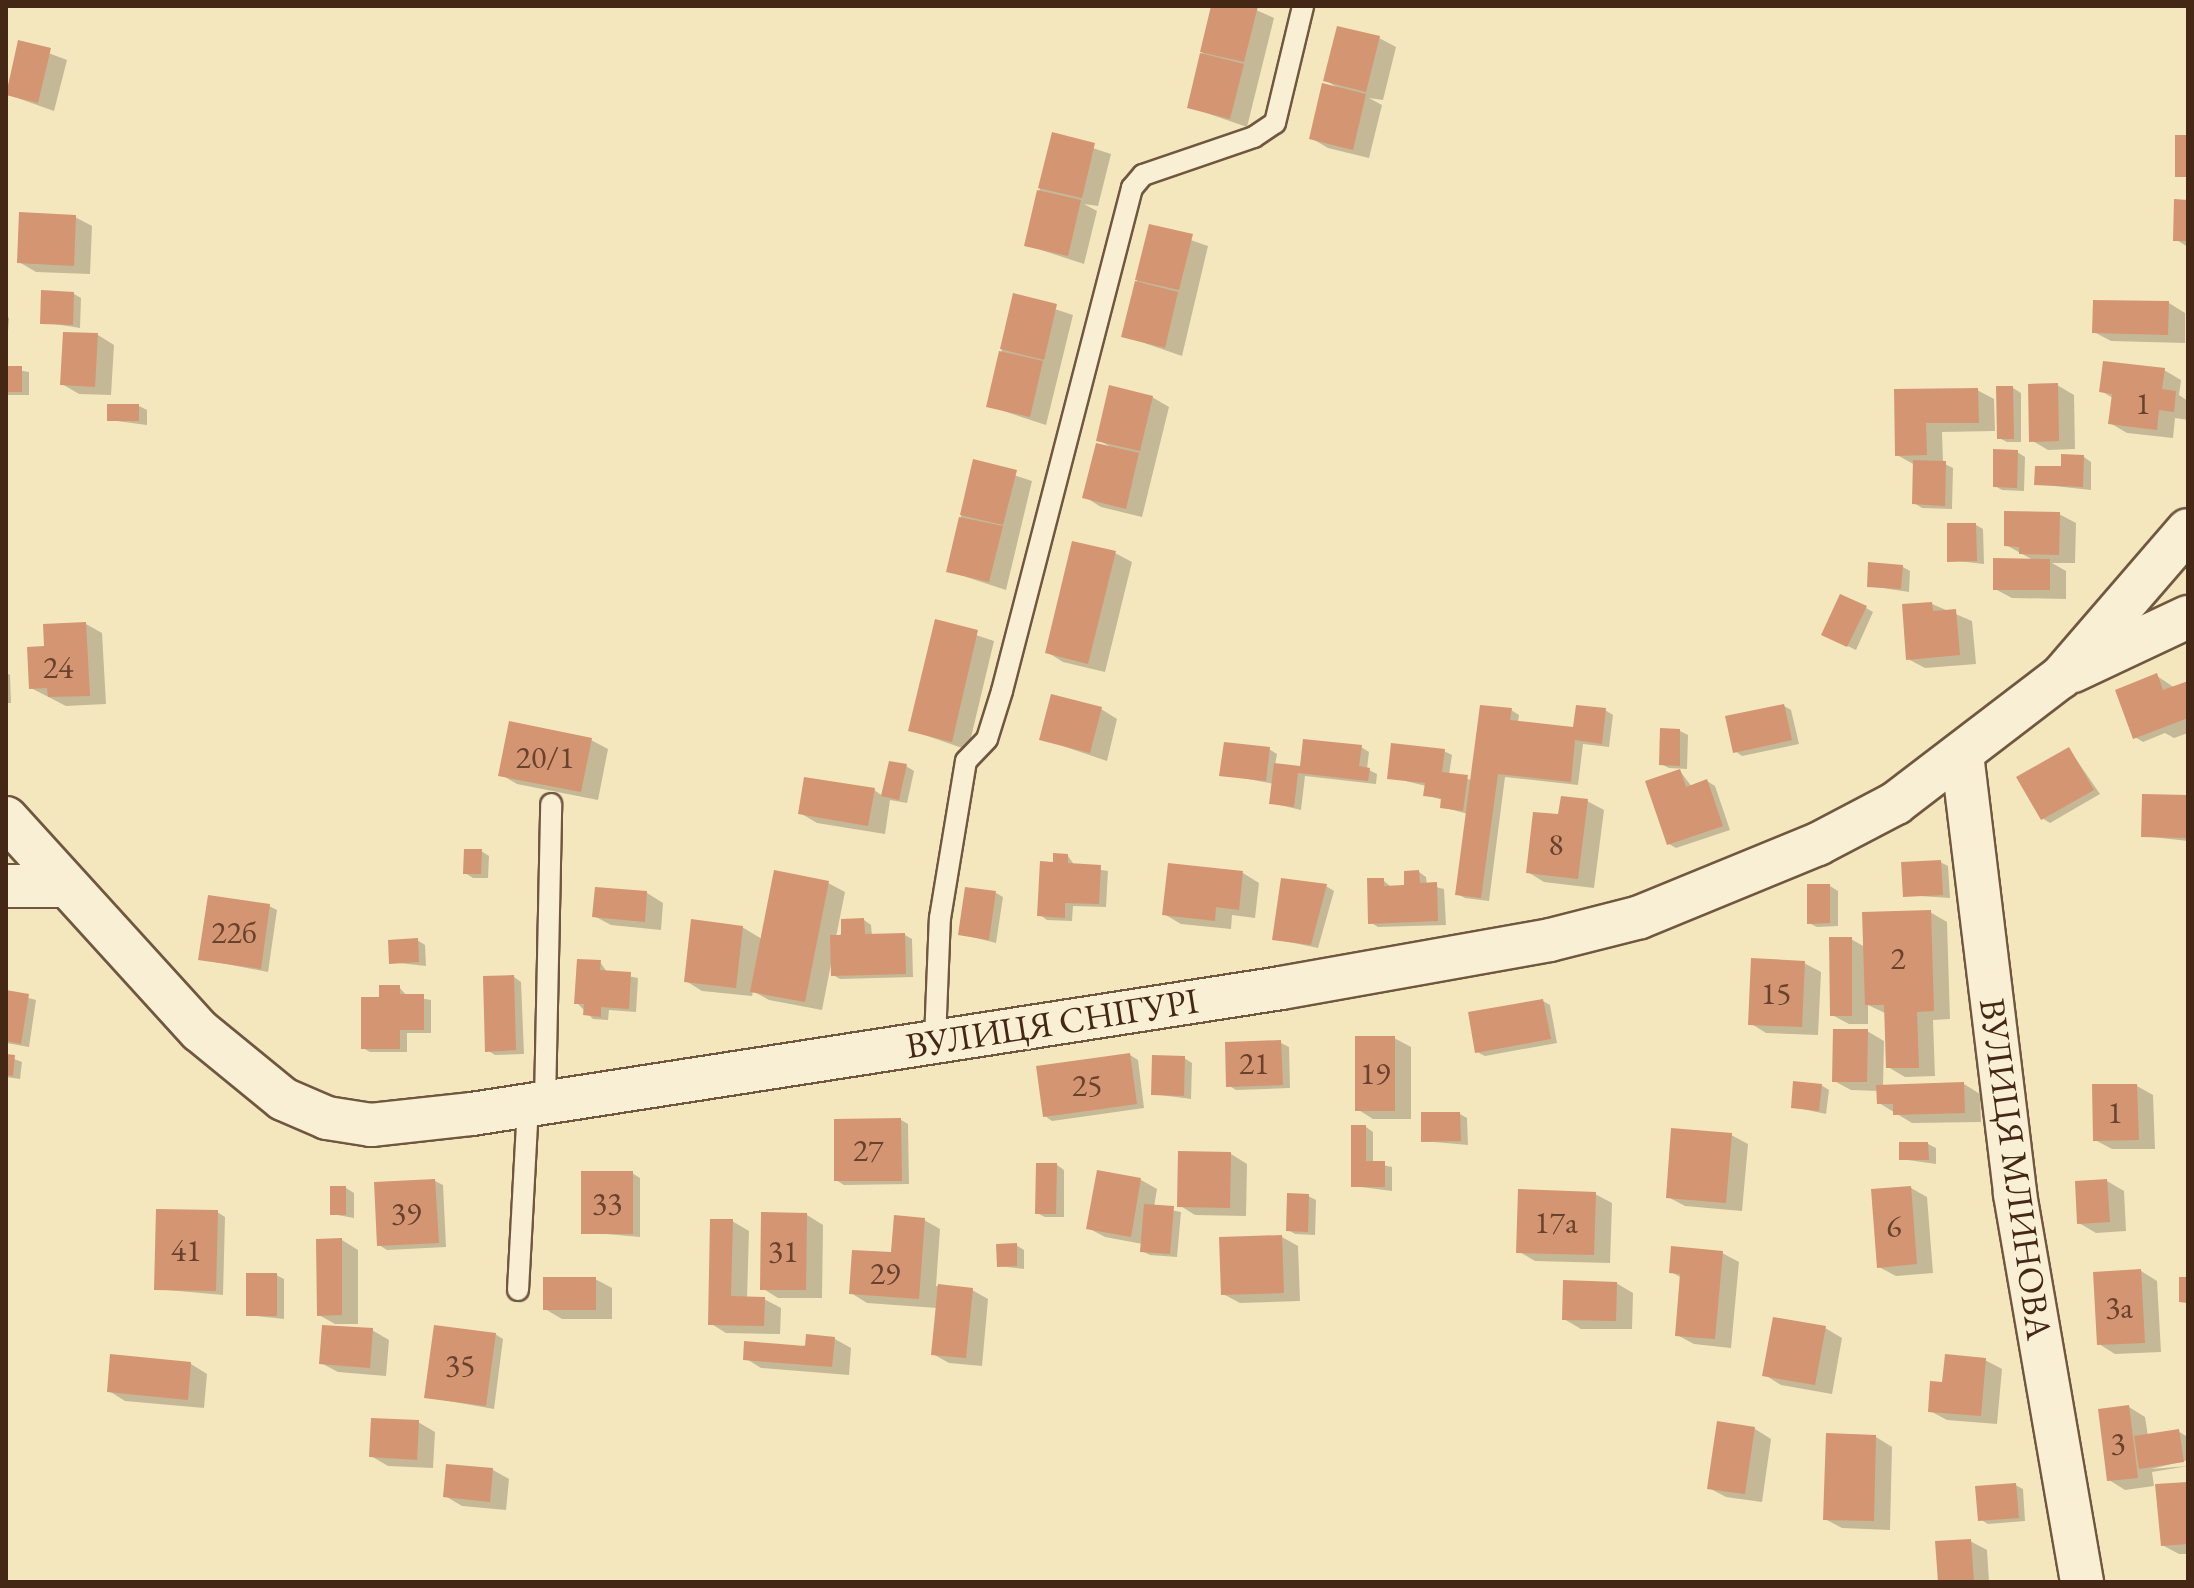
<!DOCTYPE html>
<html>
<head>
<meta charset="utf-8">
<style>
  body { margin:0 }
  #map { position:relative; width:2194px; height:1588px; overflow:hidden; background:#f5e7bd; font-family:"EB Garamond",serif }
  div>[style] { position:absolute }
  .shadow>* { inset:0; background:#0003 }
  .building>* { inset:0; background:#d49573 }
  .roads { filter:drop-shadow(2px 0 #715740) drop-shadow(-2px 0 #715740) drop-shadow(0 2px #715740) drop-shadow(0 -2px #715740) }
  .lane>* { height:20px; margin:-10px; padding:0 10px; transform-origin:10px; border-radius:10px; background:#f8efd4 }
  .street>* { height:42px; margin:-21px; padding:0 21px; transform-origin:21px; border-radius:21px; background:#f8efd4 }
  span { translate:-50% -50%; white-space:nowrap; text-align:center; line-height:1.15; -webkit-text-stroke:6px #f8efd4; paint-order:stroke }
  .number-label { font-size:32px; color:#69422d }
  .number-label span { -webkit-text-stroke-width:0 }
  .street-label { font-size:36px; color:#452716 }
  .frame { position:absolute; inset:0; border:8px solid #452716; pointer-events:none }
</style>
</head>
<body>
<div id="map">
  <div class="shadow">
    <div style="clip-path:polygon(1214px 6px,1247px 6px,1274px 18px,1247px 127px,1189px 107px)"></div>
    <div style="clip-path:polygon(1379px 38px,1396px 47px,1383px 100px,1369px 98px,1382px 105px,1369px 158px,1328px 148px,1311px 138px,1338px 88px,1325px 80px)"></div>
    <div style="clip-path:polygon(19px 42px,67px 60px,54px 111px,6px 94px)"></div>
    <div style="clip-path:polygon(1053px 135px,1111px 154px,1098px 206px,1084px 204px,1097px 211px,1084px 264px,1026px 245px)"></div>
    <div style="clip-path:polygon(2188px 202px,2188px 247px,2175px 239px)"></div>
    <div style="clip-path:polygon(75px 217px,92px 226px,90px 274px,36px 272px,19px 262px)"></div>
    <div style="clip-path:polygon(1150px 226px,1208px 246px,1182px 356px,1124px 336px)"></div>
    <div style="clip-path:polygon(74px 294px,81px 298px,80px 328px,42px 322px)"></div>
    <div style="clip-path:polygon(1015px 296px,1073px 315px,1046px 425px,988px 406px)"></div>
    <div style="clip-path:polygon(2169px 303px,2185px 313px,2185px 343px,2111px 341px,2094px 332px)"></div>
    <div style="clip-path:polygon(6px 316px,9px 318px,6px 358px)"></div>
    <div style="clip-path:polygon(98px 335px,114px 345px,111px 395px,79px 394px,62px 384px)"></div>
    <div style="clip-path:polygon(6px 368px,29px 372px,29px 395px,6px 395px)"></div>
    <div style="clip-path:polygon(2164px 370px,2181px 380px,2179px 395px,2188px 401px,2188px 420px,2175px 418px,2173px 438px,2127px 433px,2110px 423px,2113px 398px,2101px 391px)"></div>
    <div style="clip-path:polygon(2057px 385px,2074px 395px,2075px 449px,2048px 450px,2031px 440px)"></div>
    <div style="clip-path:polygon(2013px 388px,2021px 393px,2021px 442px,2007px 442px,1999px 438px)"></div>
    <div style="clip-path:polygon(1977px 390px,1994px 399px,1995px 431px,1942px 432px,1943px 463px,1953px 468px,1952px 509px,1922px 508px,1914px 503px,1915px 465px,1897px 455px,1896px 391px)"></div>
    <div style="clip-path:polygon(1152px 397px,1169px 407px,1142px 517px,1101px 507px,1085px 497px,1111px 447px,1098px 440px)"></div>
    <div style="clip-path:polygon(139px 406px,147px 410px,147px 425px,109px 420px)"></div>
    <div style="clip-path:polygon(2017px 452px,2025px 457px,2024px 491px,2002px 490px,1995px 486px)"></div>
    <div style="clip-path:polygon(2084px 457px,2091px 462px,2091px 490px,2036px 484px)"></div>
    <div style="clip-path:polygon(974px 462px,1032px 481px,1006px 590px,948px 571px)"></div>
    <div style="clip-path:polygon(2059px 514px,2076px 523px,2075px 563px,2052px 563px,2066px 571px,2066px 599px,2012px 598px,1995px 589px,2035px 561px,2006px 545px)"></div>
    <div style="clip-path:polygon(1976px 525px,1983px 529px,1984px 564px,1949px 560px)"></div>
    <div style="clip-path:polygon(1115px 553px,1132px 562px,1105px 672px,1063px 662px,1047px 652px)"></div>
    <div style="clip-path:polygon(1903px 567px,1910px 571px,1909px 592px,1869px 586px)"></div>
    <div style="clip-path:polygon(1932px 604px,1972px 621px,1976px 664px,1925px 668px,1908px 659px)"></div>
    <div style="clip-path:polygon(1866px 608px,1873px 612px,1856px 650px,1831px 638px)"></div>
    <div style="clip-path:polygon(937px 622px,994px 641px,968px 750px,910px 730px)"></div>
    <div style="clip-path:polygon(86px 624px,102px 633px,106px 704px,66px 706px,31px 688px,46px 648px)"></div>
    <div style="clip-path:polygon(6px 673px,10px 675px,11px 703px,6px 703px)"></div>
    <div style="clip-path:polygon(2157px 676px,2175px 688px,2188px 683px,2188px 733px,2174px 738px,2165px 733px,2143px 742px,2135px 737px)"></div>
    <div style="clip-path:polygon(1784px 706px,1791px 710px,1799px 744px,1742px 756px,1735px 751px)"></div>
    <div style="clip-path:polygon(1101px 709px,1117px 719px,1107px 761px,1042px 739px)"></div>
    <div style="clip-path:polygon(1511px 710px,1519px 715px,1518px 722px,1575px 729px,1605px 710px,1613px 715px,1609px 747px,1583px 744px,1578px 785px,1505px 777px,1489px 901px,1465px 898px,1457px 894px,1468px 814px,1442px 807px,1443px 800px,1425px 795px,1426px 786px,1389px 777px,1444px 751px,1452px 755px,1449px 775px,1472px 780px)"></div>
    <div style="clip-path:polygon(1680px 731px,1688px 735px,1687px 769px,1669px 768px,1661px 764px)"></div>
    <div style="clip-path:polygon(591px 740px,608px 749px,598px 800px,517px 784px,500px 774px)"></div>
    <div style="clip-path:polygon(1361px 747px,1369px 752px,1367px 769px,1377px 774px,1376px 784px,1305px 776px,1301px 810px,1271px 803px,1274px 784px,1221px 774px,1269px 749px,1277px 754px,1275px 765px,1302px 768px)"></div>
    <div style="clip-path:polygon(2069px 749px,2100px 794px,2050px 823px,2042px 818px)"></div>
    <div style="clip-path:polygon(906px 766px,914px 771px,907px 803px,890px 800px,885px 834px,817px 823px,800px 813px,874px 790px,883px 796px)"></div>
    <div style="clip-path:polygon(1680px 771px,1692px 787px,1707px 781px,1715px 786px,1730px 830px,1676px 848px,1669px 844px)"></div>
    <div style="clip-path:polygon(2188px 797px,2188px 841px,2143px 836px)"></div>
    <div style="clip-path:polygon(1587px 801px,1604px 810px,1594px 888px,1544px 882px,1528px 872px,1560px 816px)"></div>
    <div style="clip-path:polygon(481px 851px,489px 856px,488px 878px,473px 878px,465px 873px)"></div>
    <div style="clip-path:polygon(1068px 856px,1075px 866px,1108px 871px,1106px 907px,1073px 906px,1072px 921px,1047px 920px,1040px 915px,1055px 864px)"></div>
    <div style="clip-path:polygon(1940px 862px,1948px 866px,1950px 898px,1905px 895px)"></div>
    <div style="clip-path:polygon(1419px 872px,1426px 877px,1427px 885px,1444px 889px,1446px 925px,1378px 927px,1370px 922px,1383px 880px,1391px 887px,1406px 887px)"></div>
    <div style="clip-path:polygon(1243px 873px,1259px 883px,1255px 918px,1232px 915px,1231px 929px,1181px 924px,1164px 914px)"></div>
    <div style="clip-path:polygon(828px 883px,845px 892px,836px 937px,864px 920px,871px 925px,872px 936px,905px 935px,912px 939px,913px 977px,840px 979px,833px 975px,831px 964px,822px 1010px,769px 1000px,753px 991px,752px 996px,702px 991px,686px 981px,742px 927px,762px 939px)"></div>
    <div style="clip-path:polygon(1326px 886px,1334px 891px,1318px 948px,1275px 939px)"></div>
    <div style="clip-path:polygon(1830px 886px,1838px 891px,1838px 926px,1817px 927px,1809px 923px)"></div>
    <div style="clip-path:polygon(647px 893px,663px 903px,661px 930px,611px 925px,594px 916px)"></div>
    <div style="clip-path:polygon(996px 893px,1003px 897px,996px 943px,960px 934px)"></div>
    <div style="clip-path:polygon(269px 906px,277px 910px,268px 972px,200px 959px)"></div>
    <div style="clip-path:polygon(1930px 912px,1947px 922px,1950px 1019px,1933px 1020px,1935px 1076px,1905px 1077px,1888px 1067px,1887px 1014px,1868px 1005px,1868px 1024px,1849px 1024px,1832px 1015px,1851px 939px,1865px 947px)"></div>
    <div style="clip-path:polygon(417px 940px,425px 945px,426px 966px,390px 962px)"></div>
    <div style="clip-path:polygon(600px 962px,607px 972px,638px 978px,636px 1012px,609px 1010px,608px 1020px,593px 1019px,576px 1002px)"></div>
    <div style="clip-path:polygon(1804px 963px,1821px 972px,1818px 1035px,1766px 1033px,1750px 1023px)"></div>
    <div style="clip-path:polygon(514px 977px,521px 982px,524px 1054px,495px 1055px,487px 1050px)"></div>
    <div style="clip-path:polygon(399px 987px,407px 996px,431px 1000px,431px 1033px,407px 1033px,407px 1052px,370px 1052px,363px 1048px,381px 999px)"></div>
    <div style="clip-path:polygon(6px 992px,36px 1000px,29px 1047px,6px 1043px)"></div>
    <div style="clip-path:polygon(1543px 1001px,1550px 1005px,1557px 1043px,1485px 1056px,1477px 1052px)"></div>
    <div style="clip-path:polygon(1867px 1031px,1884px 1041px,1883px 1087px,1964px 1084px,1980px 1094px,1981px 1122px,1912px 1123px,1879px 1103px,1879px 1091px,1851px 1090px,1834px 1081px)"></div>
    <div style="clip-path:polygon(1394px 1038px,1411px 1047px,1411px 1119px,1373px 1119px,1357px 1109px)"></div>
    <div style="clip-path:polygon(1281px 1043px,1289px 1047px,1290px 1088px,1236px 1090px,1228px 1085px)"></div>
    <div style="clip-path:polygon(1130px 1055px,1138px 1060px,1144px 1108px,1052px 1121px,1045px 1116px)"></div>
    <div style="clip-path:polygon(6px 1056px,22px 1062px,20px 1079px,6px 1077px)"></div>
    <div style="clip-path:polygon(1184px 1058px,1192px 1063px,1191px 1099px,1153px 1094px)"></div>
    <div style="clip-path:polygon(1821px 1085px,1829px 1090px,1826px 1114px,1793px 1107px)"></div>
    <div style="clip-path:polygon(2137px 1086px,2153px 1095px,2155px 1149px,2112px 1149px,2095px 1140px)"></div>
    <div style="clip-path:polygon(1460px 1114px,1467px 1118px,1468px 1145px,1423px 1141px)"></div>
    <div style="clip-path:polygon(901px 1120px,908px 1124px,909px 1184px,844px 1185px,836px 1180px)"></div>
    <div style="clip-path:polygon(1366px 1127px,1373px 1132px,1373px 1163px,1392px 1167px,1392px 1191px,1353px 1186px)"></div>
    <div style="clip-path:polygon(1731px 1135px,1748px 1144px,1742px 1211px,1685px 1206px,1668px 1197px)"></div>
    <div style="clip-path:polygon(1928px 1144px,1936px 1148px,1936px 1164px,1901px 1159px)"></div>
    <div style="clip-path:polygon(1231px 1154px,1247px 1164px,1246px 1216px,1195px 1215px,1179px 1205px)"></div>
    <div style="clip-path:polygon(1057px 1165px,1064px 1170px,1064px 1217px,1045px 1217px,1037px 1213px)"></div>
    <div style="clip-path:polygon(632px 1173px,640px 1178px,640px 1237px,583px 1232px)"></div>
    <div style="clip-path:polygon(1141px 1180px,1157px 1189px,1154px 1207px,1181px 1212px,1177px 1257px,1150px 1255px,1142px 1251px,1143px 1244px,1105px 1237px,1088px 1228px)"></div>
    <div style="clip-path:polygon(435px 1181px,443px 1185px,446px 1247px,387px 1250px,379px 1245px)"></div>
    <div style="clip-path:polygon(2107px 1181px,2124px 1191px,2126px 1231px,2096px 1233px,2079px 1223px)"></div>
    <div style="clip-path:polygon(346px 1188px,354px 1193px,354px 1218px,332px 1214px)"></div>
    <div style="clip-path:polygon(1911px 1188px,1927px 1197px,1933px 1273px,1896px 1276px,1879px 1267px)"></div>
    <div style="clip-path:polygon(1595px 1194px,1612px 1203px,1610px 1263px,1535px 1261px,1518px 1251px)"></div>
    <div style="clip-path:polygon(1308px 1196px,1316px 1200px,1315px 1235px,1295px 1234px,1288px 1230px)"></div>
    <div style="clip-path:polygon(217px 1212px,225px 1217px,223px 1295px,156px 1289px)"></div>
    <div style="clip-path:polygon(807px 1215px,823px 1225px,822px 1298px,778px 1298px,762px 1288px)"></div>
    <div style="clip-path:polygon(924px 1220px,940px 1229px,936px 1286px,972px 1290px,988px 1299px,982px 1366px,949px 1363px,933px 1354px,937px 1308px,867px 1303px,851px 1293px)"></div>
    <div style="clip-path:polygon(732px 1221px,749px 1231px,747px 1299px,764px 1299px,781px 1308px,780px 1334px,726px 1333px,710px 1323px)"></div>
    <div style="clip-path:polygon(1282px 1237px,1298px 1246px,1300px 1301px,1240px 1303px,1223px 1294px)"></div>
    <div style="clip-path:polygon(342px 1240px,358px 1250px,358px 1324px,335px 1324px,319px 1315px)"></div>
    <div style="clip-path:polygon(1016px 1245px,1024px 1250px,1024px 1269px,998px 1266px)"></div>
    <div style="clip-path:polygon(1722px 1253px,1739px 1262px,1731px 1348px,1694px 1344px,1677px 1335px,1682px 1278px,1671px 1272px)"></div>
    <div style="clip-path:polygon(2141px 1271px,2157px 1281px,2161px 1352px,2115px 1354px,2099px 1344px)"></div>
    <div style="clip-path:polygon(276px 1275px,284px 1279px,284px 1319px,248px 1315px)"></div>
    <div style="clip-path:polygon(595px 1279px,612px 1288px,612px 1319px,562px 1319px,545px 1309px)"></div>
    <div style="clip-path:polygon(1616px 1283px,1633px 1293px,1632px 1329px,1581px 1329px,1564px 1319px)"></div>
    <div style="clip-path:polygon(1825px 1328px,1842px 1338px,1832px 1394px,1781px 1385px,1765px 1375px)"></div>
    <div style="clip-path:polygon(372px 1330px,389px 1340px,386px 1376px,338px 1372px,321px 1363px)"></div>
    <div style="clip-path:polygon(495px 1334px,503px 1339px,494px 1409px,426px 1397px)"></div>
    <div style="clip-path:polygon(835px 1339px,851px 1348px,849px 1375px,761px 1368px,745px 1358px)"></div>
    <div style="clip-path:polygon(1985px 1360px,2002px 1369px,1997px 1424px,1947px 1420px,1930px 1411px,1944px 1384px)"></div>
    <div style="clip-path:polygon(191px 1364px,207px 1374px,204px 1408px,125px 1401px,109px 1391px)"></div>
    <div style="clip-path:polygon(2129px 1407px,2145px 1417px,2148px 1436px,2178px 1431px,2186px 1436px,2188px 1460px,2151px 1469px,2188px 1466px,2152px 1472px,2154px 1486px,2125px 1490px,2109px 1480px)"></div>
    <div style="clip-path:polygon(418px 1422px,435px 1432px,433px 1468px,388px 1466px,371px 1456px)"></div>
    <div style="clip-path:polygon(1755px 1429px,1771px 1439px,1762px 1502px,1726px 1497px,1709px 1488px)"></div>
    <div style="clip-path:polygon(1876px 1437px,1892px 1447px,1890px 1530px,1842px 1528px,1825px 1519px)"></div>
    <div style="clip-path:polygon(493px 1470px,509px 1479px,506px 1510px,462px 1506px,445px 1496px)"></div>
    <div style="clip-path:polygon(2188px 1484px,2188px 1554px,2179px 1554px,2162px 1545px)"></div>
    <div style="clip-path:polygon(2015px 1485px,2023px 1489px,2025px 1521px,1988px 1524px,1980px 1519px)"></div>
    <div style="clip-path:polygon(1970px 1541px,1987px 1550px,1989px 1582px,1940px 1582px)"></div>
  </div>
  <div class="building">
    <div style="clip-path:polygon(1211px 6px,1258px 6px,1244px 62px,1200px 52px)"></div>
    <div style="clip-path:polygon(1337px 26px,1380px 36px,1366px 92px,1323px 81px)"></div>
    <div style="clip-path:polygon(18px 40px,51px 48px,38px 103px,6px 95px)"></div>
    <div style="clip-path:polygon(1200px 53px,1244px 64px,1230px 119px,1187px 108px)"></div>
    <div style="clip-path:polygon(1322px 83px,1366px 94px,1353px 150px,1309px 139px)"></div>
    <div style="clip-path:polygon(1052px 132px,1095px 143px,1082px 198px,1038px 188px)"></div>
    <div style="clip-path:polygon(2175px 135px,2188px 135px,2188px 177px,2175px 177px)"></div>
    <div style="clip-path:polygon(1037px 190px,1081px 200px,1068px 256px,1024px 246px)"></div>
    <div style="clip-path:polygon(2174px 199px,2188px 200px,2188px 241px,2173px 241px)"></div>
    <div style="clip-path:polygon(19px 212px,76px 215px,74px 266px,17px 263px)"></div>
    <div style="clip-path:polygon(1149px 224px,1193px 234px,1179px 290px,1135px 280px)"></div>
    <div style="clip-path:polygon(1135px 281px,1178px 292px,1165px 348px,1121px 337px)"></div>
    <div style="clip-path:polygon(41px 290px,74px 292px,73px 325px,40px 324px)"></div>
    <div style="clip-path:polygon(1013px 293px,1057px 304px,1044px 360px,1000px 349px)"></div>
    <div style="clip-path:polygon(2093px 300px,2169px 301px,2168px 335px,2092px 333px)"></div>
    <div style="clip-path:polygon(63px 332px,98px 333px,95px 387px,60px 385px)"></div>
    <div style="clip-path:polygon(999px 351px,1043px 361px,1030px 417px,986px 407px)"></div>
    <div style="clip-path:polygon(2103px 361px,2165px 368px,2162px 389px,2176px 391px,2174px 412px,2159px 410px,2157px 430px,2108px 424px,2112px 394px,2099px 392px)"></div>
    <div style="clip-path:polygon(6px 366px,22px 366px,22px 392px,6px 392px)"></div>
    <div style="clip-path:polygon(2058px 383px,2059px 441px,2029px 442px,2028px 384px)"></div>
    <div style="clip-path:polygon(1109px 385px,1153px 396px,1140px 451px,1096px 441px)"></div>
    <div style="clip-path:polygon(1996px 386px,2013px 386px,2014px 439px,1997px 439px)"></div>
    <div style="clip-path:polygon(1978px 388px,1979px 423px,1926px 423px,1927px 455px,1895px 456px,1894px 389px)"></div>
    <div style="clip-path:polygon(107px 404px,139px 404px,139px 421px,107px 421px)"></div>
    <div style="clip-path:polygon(1096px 443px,1139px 453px,1126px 509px,1082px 498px)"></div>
    <div style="clip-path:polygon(1993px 449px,2018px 450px,2017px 488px,1993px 487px)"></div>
    <div style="clip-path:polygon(2061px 454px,2084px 455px,2083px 487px,2034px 485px,2035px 466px,2061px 466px)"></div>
    <div style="clip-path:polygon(973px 459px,1017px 470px,1003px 525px,960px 515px)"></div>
    <div style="clip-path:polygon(1913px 460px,1946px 461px,1945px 506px,1912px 504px)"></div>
    <div style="clip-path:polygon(2004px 511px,2060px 512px,2059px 555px,2019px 554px,2019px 547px,2004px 546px)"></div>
    <div style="clip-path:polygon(959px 517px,1003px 526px,989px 582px,946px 572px)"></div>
    <div style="clip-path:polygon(1947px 523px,1976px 523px,1977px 561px,1947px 562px)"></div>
    <div style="clip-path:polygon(1072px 541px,1116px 551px,1088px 664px,1045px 653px)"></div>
    <div style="clip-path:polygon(1993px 558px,2050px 559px,2050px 590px,1993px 590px)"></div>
    <div style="clip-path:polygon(1868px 562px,1903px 565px,1901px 589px,1867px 587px)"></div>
    <div style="clip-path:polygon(1840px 594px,1867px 606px,1847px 647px,1821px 635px)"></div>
    <div style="clip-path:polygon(1932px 602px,1933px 611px,1956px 609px,1960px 655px,1906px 660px,1902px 604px)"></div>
    <div style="clip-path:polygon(935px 619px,978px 630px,952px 742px,908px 731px)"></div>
    <div style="clip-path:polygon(86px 622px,90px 696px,48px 697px,47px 688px,29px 689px,27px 647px,44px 646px,43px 624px)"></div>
    <div style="clip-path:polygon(2157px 673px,2163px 690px,2188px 681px,2188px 718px,2133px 739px,2115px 690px)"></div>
    <div style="clip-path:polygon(1051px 694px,1102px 707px,1090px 753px,1039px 740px)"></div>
    <div style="clip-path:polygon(1784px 704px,1792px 740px,1733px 753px,1725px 716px)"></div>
    <div style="clip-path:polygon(1480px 705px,1512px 708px,1510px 720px,1573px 727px,1576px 705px,1606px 708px,1602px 744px,1575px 740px,1571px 782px,1498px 774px,1481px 898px,1455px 895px)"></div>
    <div style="clip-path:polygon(509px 721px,592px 738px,581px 792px,498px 776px)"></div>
    <div style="clip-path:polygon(1660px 728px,1680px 729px,1680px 766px,1659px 765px)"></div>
    <div style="clip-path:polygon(1303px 739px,1362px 745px,1359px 766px,1370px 768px,1368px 781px,1298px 773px,1294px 807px,1269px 804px,1274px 763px,1300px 766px)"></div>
    <div style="clip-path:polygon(1224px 742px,1270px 747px,1266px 781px,1219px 776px)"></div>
    <div style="clip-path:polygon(1391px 743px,1445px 749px,1442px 772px,1468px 775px,1463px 811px,1440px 808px,1441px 798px,1423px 796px,1425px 783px,1387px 779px)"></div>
    <div style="clip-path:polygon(2069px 747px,2094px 790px,2041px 820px,2016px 777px)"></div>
    <div style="clip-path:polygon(889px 761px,907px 764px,899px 800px,881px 796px)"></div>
    <div style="clip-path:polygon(1680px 769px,1686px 787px,1707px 779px,1723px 826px,1667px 845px,1645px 781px)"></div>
    <div style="clip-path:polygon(804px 777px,875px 788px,868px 826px,798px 814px)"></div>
    <div style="clip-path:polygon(2142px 794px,2188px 795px,2188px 838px,2141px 837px)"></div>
    <div style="clip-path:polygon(1561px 796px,1588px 799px,1578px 879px,1526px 873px,1533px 812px,1558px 814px)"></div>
    <div style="clip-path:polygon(464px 849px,482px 849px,481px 874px,463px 874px)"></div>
    <div style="clip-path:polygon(1053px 853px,1068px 854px,1068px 863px,1101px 865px,1099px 904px,1065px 903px,1065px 918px,1037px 916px,1040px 861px,1053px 862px)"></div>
    <div style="clip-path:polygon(1941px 860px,1943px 895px,1903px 897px,1901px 862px)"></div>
    <div style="clip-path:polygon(1168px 863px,1243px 871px,1239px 910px,1216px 907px,1215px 921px,1162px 915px)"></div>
    <div style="clip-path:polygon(774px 870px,829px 881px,805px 1002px,750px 992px)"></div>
    <div style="clip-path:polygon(1419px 870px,1420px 883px,1437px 882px,1438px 921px,1368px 924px,1367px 878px,1384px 878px,1384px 886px,1404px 885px,1404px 871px)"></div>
    <div style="clip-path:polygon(1281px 878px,1327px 884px,1311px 945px,1272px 940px)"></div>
    <div style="clip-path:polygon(1807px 884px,1830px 884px,1830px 923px,1807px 924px)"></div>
    <div style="clip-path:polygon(595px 887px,647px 891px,645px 922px,592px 917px)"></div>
    <div style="clip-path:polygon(965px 887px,996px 891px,989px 940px,958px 935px)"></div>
    <div style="clip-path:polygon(208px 895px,270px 904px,261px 969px,198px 960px)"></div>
    <div style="clip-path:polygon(1931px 910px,1934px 1011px,1917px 1012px,1919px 1068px,1886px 1068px,1884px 1005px,1865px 1005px,1862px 912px)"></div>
    <div style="clip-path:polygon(864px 918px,865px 934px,905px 933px,906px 974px,831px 976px,830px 935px,841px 935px,841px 919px)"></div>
    <div style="clip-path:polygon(691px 919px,743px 926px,736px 988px,684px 982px)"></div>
    <div style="clip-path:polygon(1829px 937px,1852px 937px,1852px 1016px,1830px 1016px)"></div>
    <div style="clip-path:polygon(418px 938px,419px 962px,389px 964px,388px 940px)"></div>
    <div style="clip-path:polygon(1751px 958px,1805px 961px,1802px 1027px,1748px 1025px)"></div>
    <div style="clip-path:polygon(577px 959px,601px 960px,600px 970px,631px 972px,629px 1009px,601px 1007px,601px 1017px,583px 1015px,584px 1004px,574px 1004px)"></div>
    <div style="clip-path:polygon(514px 975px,516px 1050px,485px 1052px,483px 976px)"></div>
    <div style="clip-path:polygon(379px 985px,400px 985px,400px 994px,424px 994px,424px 1030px,400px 1030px,400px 1049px,361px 1049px,361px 997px,379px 997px)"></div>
    <div style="clip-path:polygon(6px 990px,29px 994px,21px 1044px,6px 1041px)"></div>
    <div style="clip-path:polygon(1543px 999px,1551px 1039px,1475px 1053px,1468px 1012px)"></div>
    <div style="clip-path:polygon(1833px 1029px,1868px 1029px,1867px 1082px,1832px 1082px)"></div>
    <div style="clip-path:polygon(1355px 1036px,1395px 1036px,1395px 1111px,1355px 1111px)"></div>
    <div style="clip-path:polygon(1281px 1040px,1283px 1085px,1226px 1087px,1225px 1042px)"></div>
    <div style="clip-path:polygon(1130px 1053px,1137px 1104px,1043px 1117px,1036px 1066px)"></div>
    <div style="clip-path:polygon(6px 1054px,15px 1055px,13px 1076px,6px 1075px)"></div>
    <div style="clip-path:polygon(1152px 1055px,1185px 1056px,1184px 1096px,1151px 1095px)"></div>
    <div style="clip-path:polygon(1793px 1081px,1822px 1084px,1819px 1111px,1791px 1108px)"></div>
    <div style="clip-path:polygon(1964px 1082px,1965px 1113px,1893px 1115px,1893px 1104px,1877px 1104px,1876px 1085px)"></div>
    <div style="clip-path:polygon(2092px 1084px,2137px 1084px,2139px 1140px,2093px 1141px)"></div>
    <div style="clip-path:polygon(1421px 1112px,1460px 1112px,1461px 1141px,1421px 1142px)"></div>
    <div style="clip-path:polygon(901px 1118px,902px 1181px,834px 1181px,834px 1119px)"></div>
    <div style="clip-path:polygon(1351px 1125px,1366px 1125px,1366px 1161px,1385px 1161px,1385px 1187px,1351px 1187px)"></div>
    <div style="clip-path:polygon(1671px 1128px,1732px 1133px,1726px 1203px,1666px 1198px)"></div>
    <div style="clip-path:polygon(1899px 1142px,1928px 1142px,1929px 1160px,1899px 1160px)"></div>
    <div style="clip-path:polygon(1178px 1151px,1231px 1152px,1230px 1208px,1177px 1207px)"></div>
    <div style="clip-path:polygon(1036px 1163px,1057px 1163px,1056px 1214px,1035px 1214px)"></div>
    <div style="clip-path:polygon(1097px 1170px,1141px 1178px,1131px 1237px,1086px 1229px)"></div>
    <div style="clip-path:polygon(581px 1171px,633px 1171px,633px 1234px,581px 1234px)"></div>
    <div style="clip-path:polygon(435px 1179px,439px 1243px,377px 1246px,374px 1182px)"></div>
    <div style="clip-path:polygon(2107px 1179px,2110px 1222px,2077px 1224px,2075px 1181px)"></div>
    <div style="clip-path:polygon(330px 1186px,346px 1186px,346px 1215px,330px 1215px)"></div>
    <div style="clip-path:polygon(1911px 1186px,1917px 1264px,1877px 1268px,1871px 1189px)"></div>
    <div style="clip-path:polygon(1518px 1189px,1596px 1192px,1594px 1255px,1516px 1253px)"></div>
    <div style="clip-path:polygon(1287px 1193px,1309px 1194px,1308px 1232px,1286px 1231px)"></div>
    <div style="clip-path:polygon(1144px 1204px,1174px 1206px,1170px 1254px,1140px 1252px)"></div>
    <div style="clip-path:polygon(156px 1209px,218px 1210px,216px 1291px,154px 1290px)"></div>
    <div style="clip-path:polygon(761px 1212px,807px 1213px,806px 1290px,760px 1290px)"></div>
    <div style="clip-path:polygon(894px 1215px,925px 1218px,919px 1299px,849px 1294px,852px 1250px,891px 1252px)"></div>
    <div style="clip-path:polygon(710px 1219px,733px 1219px,731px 1296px,765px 1297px,764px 1326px,708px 1325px)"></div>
    <div style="clip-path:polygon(1282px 1235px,1284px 1293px,1221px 1295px,1219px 1237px)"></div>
    <div style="clip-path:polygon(342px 1238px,342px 1315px,317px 1316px,316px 1239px)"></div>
    <div style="clip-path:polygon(1017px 1243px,1017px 1266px,997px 1267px,996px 1244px)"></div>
    <div style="clip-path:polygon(1671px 1246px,1723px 1251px,1715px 1339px,1675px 1336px,1680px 1274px,1669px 1273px)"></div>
    <div style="clip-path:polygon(2141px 1269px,2145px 1343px,2097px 1345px,2093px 1272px)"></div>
    <div style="clip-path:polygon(246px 1273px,277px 1273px,277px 1316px,246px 1316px)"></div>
    <div style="clip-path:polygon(543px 1277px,596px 1277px,596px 1310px,543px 1310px)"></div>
    <div style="clip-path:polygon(2179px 1277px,2188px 1277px,2188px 1303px,2179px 1302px)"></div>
    <div style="clip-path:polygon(1563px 1280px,1617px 1282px,1616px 1321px,1562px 1320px)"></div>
    <div style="clip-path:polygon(938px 1284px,973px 1288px,966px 1358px,931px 1355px)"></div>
    <div style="clip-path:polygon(1773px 1317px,1826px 1326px,1815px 1385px,1762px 1376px)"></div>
    <div style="clip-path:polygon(322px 1325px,373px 1328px,370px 1368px,319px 1364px)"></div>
    <div style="clip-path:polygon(434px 1325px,496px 1333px,486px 1406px,424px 1398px)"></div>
    <div style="clip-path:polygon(806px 1334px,835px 1337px,832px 1367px,743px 1360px,744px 1341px,805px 1346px)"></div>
    <div style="clip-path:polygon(110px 1354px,191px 1362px,188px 1400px,107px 1392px)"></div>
    <div style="clip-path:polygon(1945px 1354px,1986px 1358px,1981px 1416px,1928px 1412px,1930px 1381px,1942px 1382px)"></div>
    <div style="clip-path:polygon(2129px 1405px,2138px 1478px,2107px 1481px,2098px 1409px)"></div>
    <div style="clip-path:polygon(371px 1418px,419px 1420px,417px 1460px,369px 1457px)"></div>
    <div style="clip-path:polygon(1717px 1421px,1755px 1427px,1745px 1494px,1707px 1489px)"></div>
    <div style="clip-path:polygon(2179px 1429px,2184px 1462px,2139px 1469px,2134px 1436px)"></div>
    <div style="clip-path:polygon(1826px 1433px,1876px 1435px,1874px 1521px,1823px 1520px)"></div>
    <div style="clip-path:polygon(446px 1464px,493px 1468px,490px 1502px,443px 1497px)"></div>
    <div style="clip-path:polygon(2188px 1482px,2188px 1544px,2161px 1546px,2155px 1484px)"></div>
    <div style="clip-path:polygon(2016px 1483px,2019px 1518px,1978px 1521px,1975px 1486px)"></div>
    <div style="clip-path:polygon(1971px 1539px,1974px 1582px,1938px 1582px,1935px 1541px)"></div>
  </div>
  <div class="roads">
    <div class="lane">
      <div style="left:935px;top:1040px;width:122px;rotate:-87.7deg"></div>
      <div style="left:940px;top:918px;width:159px;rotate:-80.6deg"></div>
      <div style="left:966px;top:761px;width:30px;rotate:-46deg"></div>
      <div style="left:987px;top:739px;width:50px;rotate:-72.6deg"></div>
      <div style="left:1002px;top:691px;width:520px;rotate:-75.51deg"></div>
      <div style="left:1132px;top:188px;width:17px;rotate:-50deg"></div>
      <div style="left:1143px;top:175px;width:117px;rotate:-18.9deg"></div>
      <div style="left:1254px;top:137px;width:25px;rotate:-34deg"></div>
      <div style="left:1275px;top:123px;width:120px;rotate:-76.5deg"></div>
      <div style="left:545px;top:1102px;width:298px;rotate:-88.8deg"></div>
      <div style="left:518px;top:1290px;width:186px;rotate:-86.9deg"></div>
    </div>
    <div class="street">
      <div style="left:2073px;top:671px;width:127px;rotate:-25.2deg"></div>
      <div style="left:1962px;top:754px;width:443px;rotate:83.1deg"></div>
      <div style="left:2015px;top:1194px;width:394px;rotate:80.2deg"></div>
      <div style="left:6px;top:818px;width:288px;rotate:47.7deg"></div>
      <div style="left:200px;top:1031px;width:107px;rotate:39.3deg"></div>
      <div style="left:283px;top:1099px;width:48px;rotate:23.4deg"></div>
      <div style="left:327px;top:1118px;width:45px;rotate:9deg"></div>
      <div style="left:371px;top:1125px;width:102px;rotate:-6.2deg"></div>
      <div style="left:472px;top:1114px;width:819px;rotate:-8.85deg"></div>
      <div style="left:1281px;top:988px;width:273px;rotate:-10.1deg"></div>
      <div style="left:1550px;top:940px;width:93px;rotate:-14.3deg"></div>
      <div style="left:1640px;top:917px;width:192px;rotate:-22.3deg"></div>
      <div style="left:1818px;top:844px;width:88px;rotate:-27.7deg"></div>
      <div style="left:1896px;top:803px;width:208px;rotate:-37.4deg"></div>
      <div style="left:2061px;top:677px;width:194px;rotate:-49.2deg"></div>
      <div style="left:6px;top:886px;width:60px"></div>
    </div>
  </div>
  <div class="number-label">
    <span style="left:2143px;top:403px">1</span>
    <span style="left:58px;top:667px">24</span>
    <span style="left:545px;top:757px">20/1</span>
    <span style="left:1556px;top:844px">8</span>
    <span style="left:234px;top:932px">22б</span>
    <span style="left:1898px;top:958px">2</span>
    <span style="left:1776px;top:993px">15</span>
    <span style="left:1254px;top:1063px">21</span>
    <span style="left:1375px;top:1073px">19</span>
    <span style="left:1087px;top:1085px">25</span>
    <span style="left:2115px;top:1112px">1</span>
    <span style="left:868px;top:1150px">27</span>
    <span style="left:607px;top:1203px">33</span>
    <span style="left:406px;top:1213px">39</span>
    <span style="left:1556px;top:1222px">17а</span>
    <span style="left:1894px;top:1226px">6</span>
    <span style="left:186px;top:1250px">41</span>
    <span style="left:783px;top:1251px">31</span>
    <span style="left:885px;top:1273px">29</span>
    <span style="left:2119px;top:1307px">3а</span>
    <span style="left:460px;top:1365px">35</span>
    <span style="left:2118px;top:1443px">3</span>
  </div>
  <div class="street-label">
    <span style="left:1052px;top:1023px;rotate:-9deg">ВУЛИЦЯ СНІГУРІ</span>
    <span style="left:2016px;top:1169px;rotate:82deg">ВУЛИЦЯ МЛИНОВА</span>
  </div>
  <div class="frame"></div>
</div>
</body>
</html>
